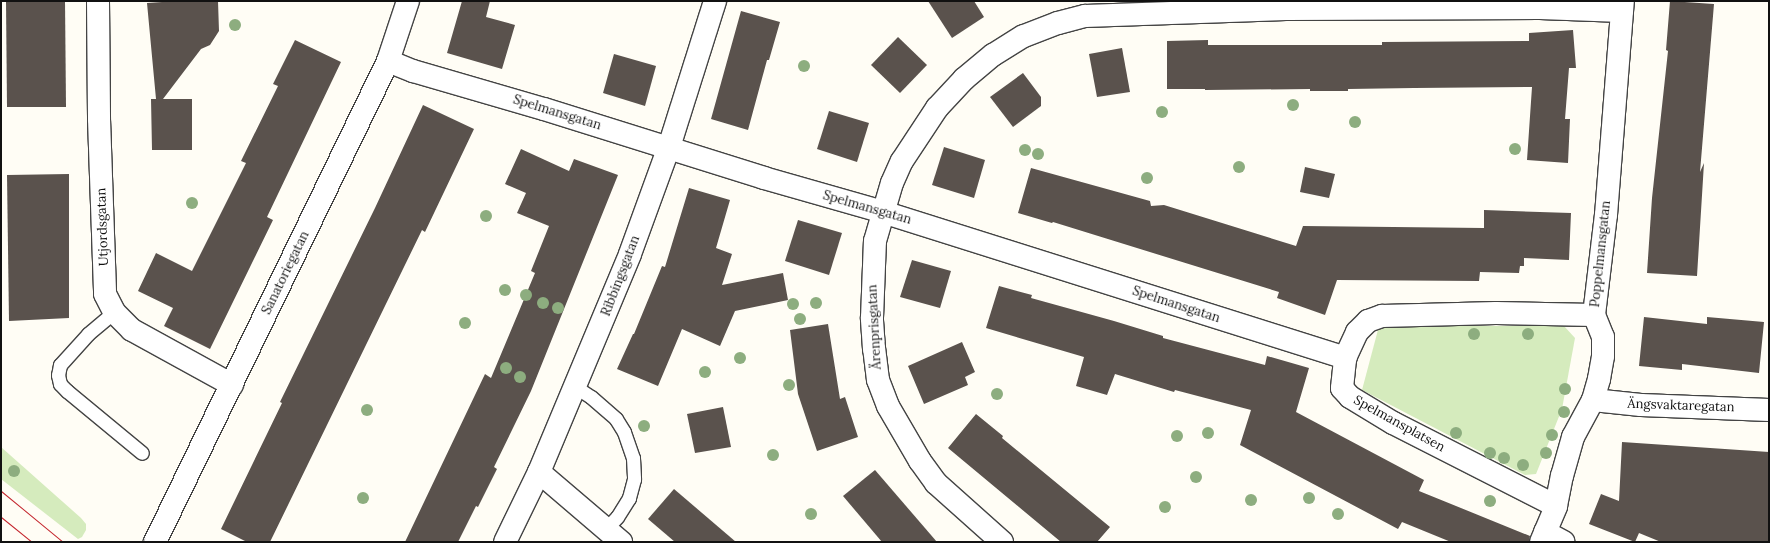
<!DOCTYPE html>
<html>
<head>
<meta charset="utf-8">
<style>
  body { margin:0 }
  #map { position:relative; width:1770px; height:543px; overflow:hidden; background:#fffdf5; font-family:Lora,serif }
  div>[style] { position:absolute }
  .green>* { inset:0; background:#d5ebbd }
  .building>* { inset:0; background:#5a524d }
  .roads { filter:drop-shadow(1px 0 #444) drop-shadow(-1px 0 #444) drop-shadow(0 1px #444) drop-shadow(0 -1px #444) }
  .lane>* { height:13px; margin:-6.5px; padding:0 6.5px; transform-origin:6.5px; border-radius:6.5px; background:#fff }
  .street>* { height:22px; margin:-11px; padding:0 11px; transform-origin:11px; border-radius:11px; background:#fff }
  .tram>* { height:1px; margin:-0.5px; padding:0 0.5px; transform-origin:0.5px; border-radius:0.5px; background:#c4262e }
  .trees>* { width:12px; height:12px; margin:-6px; border-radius:50%; background:#8dad7f }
  span { translate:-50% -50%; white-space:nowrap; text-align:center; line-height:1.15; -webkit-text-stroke:4px #fff; paint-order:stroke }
  .street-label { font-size:13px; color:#111 }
  .frame { position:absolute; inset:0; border:2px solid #111; pointer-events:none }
</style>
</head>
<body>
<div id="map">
  <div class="green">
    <div style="clip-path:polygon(1379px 326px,1564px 326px,1575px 338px,1562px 409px,1536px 474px,1525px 475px,1362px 390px)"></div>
    <div style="clip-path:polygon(1px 447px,81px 518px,86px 524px,86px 530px,82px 537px,78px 539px,1px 479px)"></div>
  </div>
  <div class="building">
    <div style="clip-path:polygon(6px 1px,65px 1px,66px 107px,7px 107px)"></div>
    <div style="clip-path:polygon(177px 1px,218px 1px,219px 31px,210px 45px,201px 49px,163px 99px,192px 99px,192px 150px,152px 150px,151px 99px,156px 99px,147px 3px)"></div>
    <div style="clip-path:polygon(462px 1px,490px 1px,486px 17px,515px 25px,502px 69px,447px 53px)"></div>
    <div style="clip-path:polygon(928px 1px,974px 1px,984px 17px,952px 38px)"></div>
    <div style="clip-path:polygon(1670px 1px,1714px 4px,1700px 172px,1704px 163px,1697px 276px,1647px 273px,1652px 198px,1668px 51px,1666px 50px)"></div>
    <div style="clip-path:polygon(741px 11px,780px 22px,769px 60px,767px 60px,748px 130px,711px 119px)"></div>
    <div style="clip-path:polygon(1573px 30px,1576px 68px,1569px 68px,1565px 119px,1570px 119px,1568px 163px,1527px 160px,1532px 87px,1414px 88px,1348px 89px,1348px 91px,1310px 91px,1310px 89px,1205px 90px,1205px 89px,1167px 89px,1167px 41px,1208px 40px,1208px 45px,1382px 45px,1382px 42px,1529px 41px,1529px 33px)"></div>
    <div style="clip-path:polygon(898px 37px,927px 65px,900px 93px,871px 65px)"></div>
    <div style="clip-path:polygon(295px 40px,341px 62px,267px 217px,273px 220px,210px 349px,164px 326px,173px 308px,138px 291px,156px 253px,192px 271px,246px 163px,241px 161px,278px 86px,273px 84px)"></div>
    <div style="clip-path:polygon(1122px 48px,1130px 92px,1097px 97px,1089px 54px)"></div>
    <div style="clip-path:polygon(614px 54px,656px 66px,645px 106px,603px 93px)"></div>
    <div style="clip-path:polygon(1023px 73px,1041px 97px,1041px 106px,1013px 127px,990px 97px)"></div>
    <div style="clip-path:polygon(423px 105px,474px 129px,425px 232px,422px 230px,270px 542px,247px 542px,221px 529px,282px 403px,280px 402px,375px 208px)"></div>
    <div style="clip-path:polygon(829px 111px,869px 123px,857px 162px,817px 149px)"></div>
    <div style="clip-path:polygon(944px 147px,985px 160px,974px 198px,932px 185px)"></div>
    <div style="clip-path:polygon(521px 149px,569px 171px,574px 159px,618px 175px,531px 391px,494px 467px,497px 469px,478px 507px,476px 506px,458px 542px,405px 542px,485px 374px,491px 378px,535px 273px,531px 271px,549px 226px,517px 213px,526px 193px,505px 184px)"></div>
    <div style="clip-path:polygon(1305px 167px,1335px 174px,1329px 198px,1300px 192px)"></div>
    <div style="clip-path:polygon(1031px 168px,1150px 201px,1151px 206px,1164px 205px,1296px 246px,1303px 226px,1484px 228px,1484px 210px,1571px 213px,1569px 260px,1524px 258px,1524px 266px,1520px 266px,1519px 273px,1480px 272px,1479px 281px,1337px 280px,1325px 315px,1277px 298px,1279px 292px,1053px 222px,1052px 223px,1018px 213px)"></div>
    <div style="clip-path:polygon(69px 174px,69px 318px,9px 321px,7px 175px)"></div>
    <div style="clip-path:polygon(689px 188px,730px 200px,716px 248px,732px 254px,722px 285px,783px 273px,788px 300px,735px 311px,720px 346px,682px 329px,658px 386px,617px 369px,633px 334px,634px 334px,662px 266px,665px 267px)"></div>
    <div style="clip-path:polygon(798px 220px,842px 233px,829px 275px,785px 261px)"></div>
    <div style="clip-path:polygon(912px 260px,951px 271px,940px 308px,900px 297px)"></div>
    <div style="clip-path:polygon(999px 286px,1032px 295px,1031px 298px,1114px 321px,1163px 336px,1163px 338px,1265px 365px,1267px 356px,1309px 368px,1296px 412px,1424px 480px,1419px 491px,1530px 536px,1529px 542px,1451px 542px,1402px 522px,1398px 529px,1240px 445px,1251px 410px,1175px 390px,1174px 392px,1115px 374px,1107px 395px,1076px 386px,1084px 357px,986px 328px)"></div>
    <div style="clip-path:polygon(1644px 317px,1707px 324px,1707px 317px,1764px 322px,1759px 373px,1682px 364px,1682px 370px,1639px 366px)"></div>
    <div style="clip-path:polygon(828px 324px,840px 399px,845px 397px,858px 437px,817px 451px,798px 394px,790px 330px)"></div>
    <div style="clip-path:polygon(962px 342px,975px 372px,965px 377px,968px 385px,924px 404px,908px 366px)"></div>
    <div style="clip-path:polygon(723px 407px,731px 447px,695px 453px,687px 414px)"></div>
    <div style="clip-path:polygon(976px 414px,1003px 436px,1002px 438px,1110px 527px,1097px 542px,1061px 542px,948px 448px)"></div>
    <div style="clip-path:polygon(1622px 442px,1769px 452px,1769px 542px,1661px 542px,1639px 533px,1635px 542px,1589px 524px,1601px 494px,1619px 501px)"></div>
    <div style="clip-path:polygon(875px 470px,937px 542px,882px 542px,843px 496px)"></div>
    <div style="clip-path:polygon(674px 489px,736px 542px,675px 542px,648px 519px)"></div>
  </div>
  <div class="roads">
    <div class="lane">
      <div style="left:114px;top:312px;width:34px;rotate:140deg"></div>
      <div style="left:88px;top:334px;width:42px;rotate:132.1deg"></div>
      <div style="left:60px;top:365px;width:10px;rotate:101deg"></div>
      <div style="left:58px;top:375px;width:9px;rotate:77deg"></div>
      <div style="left:60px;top:384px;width:10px;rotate:45deg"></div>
      <div style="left:67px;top:391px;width:97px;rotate:39.6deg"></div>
      <div style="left:574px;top:386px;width:20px;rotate:33deg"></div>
      <div style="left:591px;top:397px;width:33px;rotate:41deg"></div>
      <div style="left:616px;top:419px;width:15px;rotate:58deg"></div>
      <div style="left:624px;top:432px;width:28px;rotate:71deg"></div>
      <div style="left:633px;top:458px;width:21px;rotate:87deg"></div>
      <div style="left:634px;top:479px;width:20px;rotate:105deg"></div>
      <div style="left:629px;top:498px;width:22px;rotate:122deg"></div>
      <div style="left:617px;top:517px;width:16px;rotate:133deg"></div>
    </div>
    <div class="street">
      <div style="left:98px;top:1px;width:118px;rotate:89.5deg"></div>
      <div style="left:99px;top:119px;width:175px;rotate:88deg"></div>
      <div style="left:105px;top:294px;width:20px;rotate:63deg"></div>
      <div style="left:114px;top:312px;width:25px;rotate:45deg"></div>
      <div style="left:132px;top:330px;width:114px;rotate:28.8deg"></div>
      <div style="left:388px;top:61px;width:27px;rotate:22deg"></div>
      <div style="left:413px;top:71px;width:136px;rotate:16.2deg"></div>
      <div style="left:544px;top:109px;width:231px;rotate:17.4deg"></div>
      <div style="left:764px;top:178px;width:124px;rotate:15.9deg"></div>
      <div style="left:883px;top:212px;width:485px;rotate:17.5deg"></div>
      <div style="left:1593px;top:400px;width:48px;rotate:5.9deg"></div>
      <div style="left:1641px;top:405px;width:128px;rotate:2.2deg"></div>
      <div style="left:539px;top:472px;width:108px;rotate:40.5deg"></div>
      <div style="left:1556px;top:506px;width:183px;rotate:-153deg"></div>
      <div style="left:1393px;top:423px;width:50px;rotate:-148.8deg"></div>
      <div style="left:1350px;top:397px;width:12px;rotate:-132deg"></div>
      <div style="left:1342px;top:388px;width:30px;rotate:-84deg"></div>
      <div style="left:1345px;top:358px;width:29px;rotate:-65deg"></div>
      <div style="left:1357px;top:332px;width:16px;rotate:-45deg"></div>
      <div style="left:1368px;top:321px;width:15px;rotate:-20deg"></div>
      <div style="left:1382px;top:316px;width:114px;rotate:-1.5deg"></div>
      <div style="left:1496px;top:313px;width:98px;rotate:1.2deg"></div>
      <div style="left:1545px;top:532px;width:21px;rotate:28deg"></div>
      <div style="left:155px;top:542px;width:534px;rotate:-64.15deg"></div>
      <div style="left:388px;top:61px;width:63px;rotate:-71.6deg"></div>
      <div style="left:505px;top:542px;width:78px;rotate:-64.1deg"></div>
      <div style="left:539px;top:472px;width:236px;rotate:-67.3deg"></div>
      <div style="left:630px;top:254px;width:114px;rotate:-70deg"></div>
      <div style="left:669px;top:147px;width:153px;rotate:-72.5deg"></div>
      <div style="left:1002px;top:542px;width:89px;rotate:-138.2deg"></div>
      <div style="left:936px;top:483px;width:27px;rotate:-126deg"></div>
      <div style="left:920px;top:461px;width:64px;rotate:-120.2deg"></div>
      <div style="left:888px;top:406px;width:28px;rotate:-111deg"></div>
      <div style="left:878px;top:380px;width:31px;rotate:-97deg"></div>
      <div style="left:874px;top:349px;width:31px;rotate:-94deg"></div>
      <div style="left:872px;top:318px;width:77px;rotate:-87.8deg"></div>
      <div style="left:875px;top:241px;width:60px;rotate:-73.7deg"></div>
      <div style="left:892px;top:183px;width:24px;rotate:-66deg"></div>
      <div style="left:902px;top:161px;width:64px;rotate:-56.6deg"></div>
      <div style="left:937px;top:108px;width:40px;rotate:-47deg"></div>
      <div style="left:964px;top:79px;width:38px;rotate:-40deg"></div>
      <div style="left:993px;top:55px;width:36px;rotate:-32deg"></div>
      <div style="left:1024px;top:36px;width:36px;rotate:-21deg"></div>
      <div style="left:1058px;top:23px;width:28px;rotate:-15deg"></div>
      <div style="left:1085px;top:16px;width:201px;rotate:-2deg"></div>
      <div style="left:1286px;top:9px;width:254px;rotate:-0.2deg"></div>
      <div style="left:1540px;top:8px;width:82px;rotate:2.1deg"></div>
      <div style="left:1541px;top:542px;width:39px;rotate:-67deg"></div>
      <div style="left:1556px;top:506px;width:31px;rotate:-79deg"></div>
      <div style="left:1562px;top:476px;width:41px;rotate:-74.2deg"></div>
      <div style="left:1573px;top:437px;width:42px;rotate:-61.6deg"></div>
      <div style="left:1593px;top:400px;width:22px;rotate:-74deg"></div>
      <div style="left:1599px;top:379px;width:23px;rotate:-80deg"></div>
      <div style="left:1603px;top:356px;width:19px;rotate:-90deg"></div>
      <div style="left:1603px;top:337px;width:24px;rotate:-112deg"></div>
      <div style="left:1594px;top:315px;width:101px;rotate:-83.2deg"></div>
      <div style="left:1606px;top:215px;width:215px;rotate:-85.5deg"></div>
    </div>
  </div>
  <div class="tram">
    <div style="left:1px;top:491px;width:80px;rotate:39.4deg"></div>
    <div style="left:1px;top:517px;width:40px;rotate:39deg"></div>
  </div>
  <div class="trees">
    <div style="left:235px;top:25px"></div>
    <div style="left:804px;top:66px"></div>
    <div style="left:1293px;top:105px"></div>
    <div style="left:1162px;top:112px"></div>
    <div style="left:1355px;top:122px"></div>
    <div style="left:1515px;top:149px"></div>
    <div style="left:1025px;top:150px"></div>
    <div style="left:1038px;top:154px"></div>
    <div style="left:1239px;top:167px"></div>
    <div style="left:1147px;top:178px"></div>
    <div style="left:192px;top:203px"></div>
    <div style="left:486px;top:216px"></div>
    <div style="left:505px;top:290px"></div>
    <div style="left:526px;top:295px"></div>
    <div style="left:543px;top:303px"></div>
    <div style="left:816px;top:303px"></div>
    <div style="left:793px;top:304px"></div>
    <div style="left:558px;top:308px"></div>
    <div style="left:800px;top:319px"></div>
    <div style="left:465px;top:323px"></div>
    <div style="left:1474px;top:334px"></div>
    <div style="left:1528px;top:334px"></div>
    <div style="left:740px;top:358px"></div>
    <div style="left:506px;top:368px"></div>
    <div style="left:705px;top:372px"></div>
    <div style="left:520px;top:377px"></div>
    <div style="left:789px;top:385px"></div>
    <div style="left:1565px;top:389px"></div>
    <div style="left:997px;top:394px"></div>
    <div style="left:367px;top:410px"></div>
    <div style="left:1564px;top:412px"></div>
    <div style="left:644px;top:426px"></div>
    <div style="left:1208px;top:433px"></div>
    <div style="left:1456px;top:433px"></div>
    <div style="left:1552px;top:435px"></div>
    <div style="left:1177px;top:436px"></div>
    <div style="left:1490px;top:453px"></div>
    <div style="left:1546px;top:453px"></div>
    <div style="left:773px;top:455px"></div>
    <div style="left:1504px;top:458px"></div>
    <div style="left:1523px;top:465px"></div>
    <div style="left:14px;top:471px"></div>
    <div style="left:1196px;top:477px"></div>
    <div style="left:363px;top:498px"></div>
    <div style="left:1309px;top:498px"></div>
    <div style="left:1251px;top:500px"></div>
    <div style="left:1490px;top:501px"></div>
    <div style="left:1165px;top:507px"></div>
    <div style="left:811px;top:514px"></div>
    <div style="left:1338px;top:514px"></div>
  </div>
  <div class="street-label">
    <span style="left:557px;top:113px;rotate:17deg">Spelmansgatan</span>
    <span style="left:867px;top:208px;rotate:16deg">Spelmansgatan</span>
    <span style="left:103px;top:227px;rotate:-92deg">Utjordsgatan</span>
    <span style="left:1601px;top:254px;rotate:-84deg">Poppelmansgatan</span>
    <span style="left:286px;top:273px;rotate:-64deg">Sanatoriegatan</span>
    <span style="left:621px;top:276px;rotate:-69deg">Ribbingsgatan</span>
    <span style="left:1176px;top:305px;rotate:18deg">Spelmansgatan</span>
    <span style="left:875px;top:327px;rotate:-93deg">Ärenprisgatan</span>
    <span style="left:1681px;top:406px;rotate:2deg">Ängsvaktaregatan</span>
    <span style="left:1399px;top:424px;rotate:29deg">Spelmansplatsen</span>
  </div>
  <div class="frame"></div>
</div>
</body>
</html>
